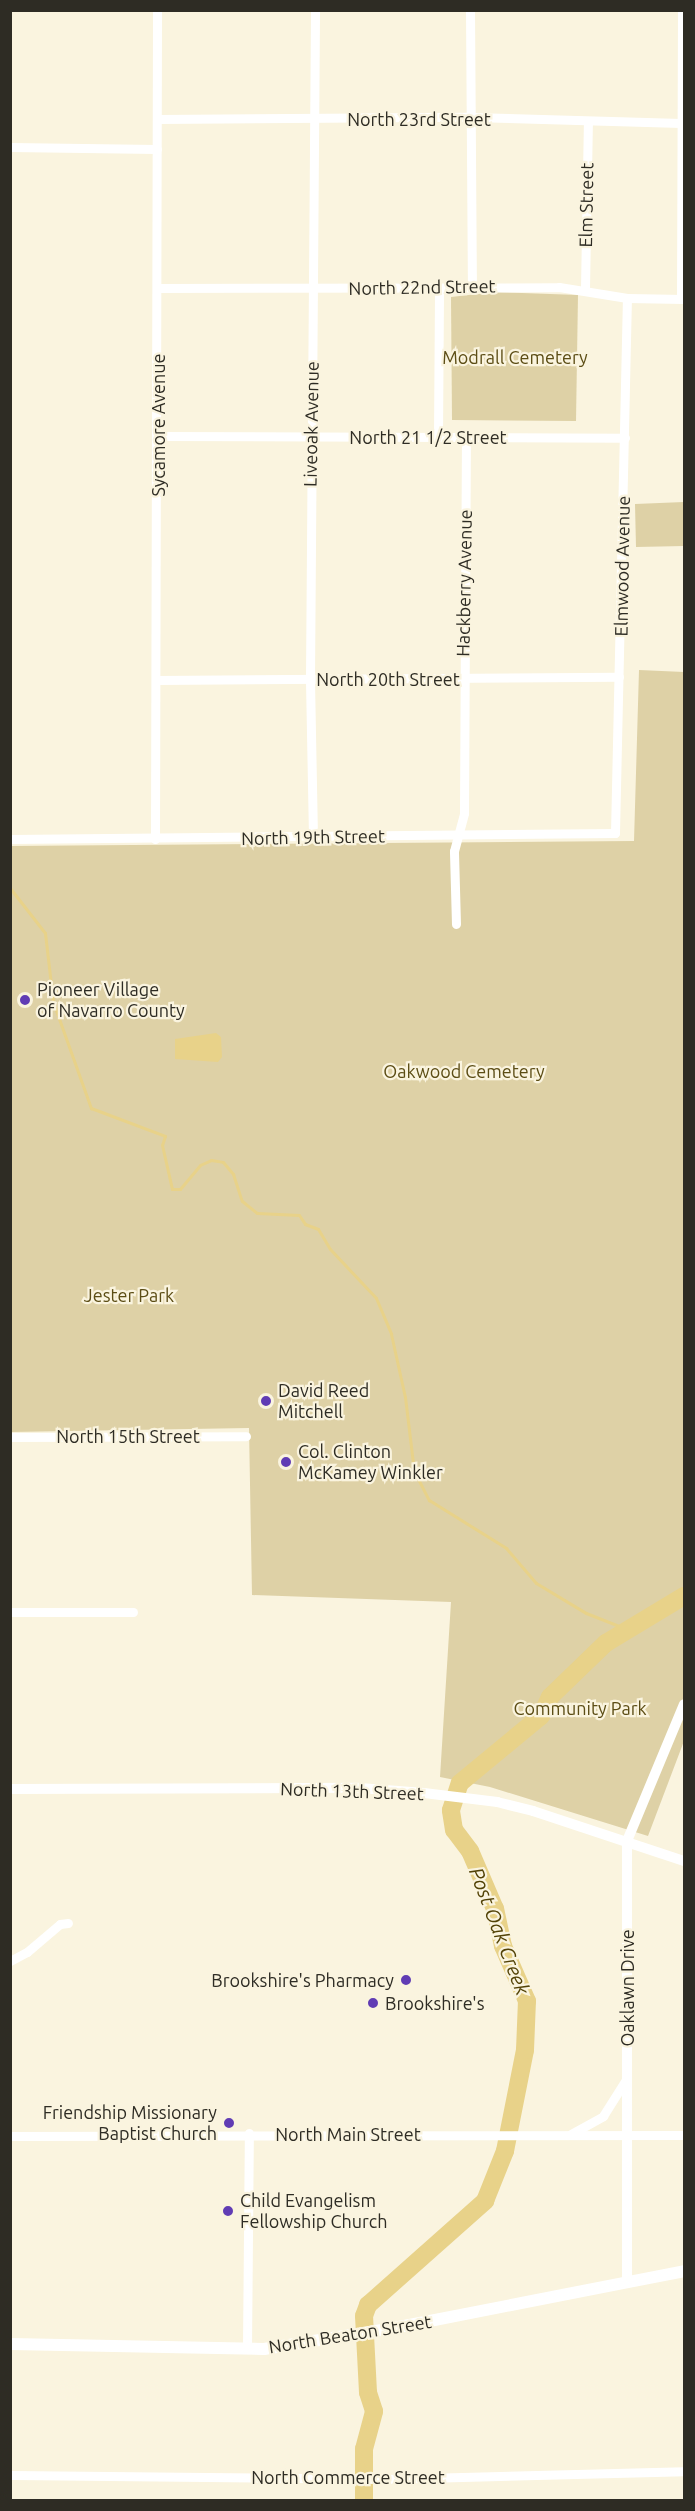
<!DOCTYPE html>
<html>
<head>
<meta charset="utf-8">
<style>
  body { margin:0 }
  #map { position:relative; width:695px; height:2511px; overflow:hidden; background:#faf4df; font-family:Ubuntu,sans-serif }
  div>[style] { position:absolute }
  .green>* { inset:0; background:#ded1a6 }
  .water>* { inset:0; background:#e8d289 }
  .stream>* { height:3px; margin:-1.5px; padding:0 1.5px; transform-origin:1.5px; border-radius:1.5px; background:#e8d289 }
  .river>* { height:18px; margin:-9px; padding:0 9px; transform-origin:9px; border-radius:9px; background:#e8d289 }
  .minor>* { height:9px; margin:-4.5px; padding:0 4.5px; transform-origin:4.5px; border-radius:4.5px; background:#fff }
  .tertiary>* { height:10px; margin:-5px; padding:0 5px; transform-origin:5px; border-radius:5px; background:#fff }
  .secondary>* { height:12px; margin:-6px; padding:0 6px; transform-origin:6px; border-radius:6px; background:#fff }
  .dots>* { width:16px; height:16px; translate:-50% -50%; box-sizing:border-box; border:3px solid #faf4df; border-radius:50% }
  span { translate:-50% -50%; white-space:nowrap; text-align:center; line-height:1.15; -webkit-text-stroke:4.5px #faf4df; paint-order:stroke }
  .street-label { font-size:18px; color:#2e2c24 }
  .park-label { font-size:18px; color:#5c4d15 }
  .poi-label { font-size:18px; color:#2e2c24 }
  .left { translate:0 -50%; text-align:left }
  .right { translate:-100% -50%; text-align:right }
  .water-label { font-size:20px; color:#524206; font-style:italic }
  .frame { position:absolute; inset:0; border:12px solid #2e2c24; pointer-events:none }
</style>
</head>
<body>
<div id="map">
  <div class="green">
    <div style="clip-path:polygon(495px 292px,578px 295px,576px 421px,452px 420px,451px 297px)"></div>
    <div style="clip-path:polygon(684px 502px,684px 546px,636px 547px,635px 504px)"></div>
    <div style="clip-path:polygon(639px 670px,684px 672px,684px 1741px,648px 1836px,490px 1787px,440px 1777px,451px 1602px,252px 1595px,249px 1428px,11px 1432px,10px 846px,634px 841px)"></div>
  </div>
  <div class="water">
    <div style="clip-path:polygon(216px 1033px,221px 1037px,222px 1057px,218px 1062px,175px 1059px,175px 1039px)"></div>
  </div>
  <div class="stream">
    <div style="left:10px;top:888px;width:57px;rotate:52.1deg"></div>
    <div style="left:45px;top:933px;width:69px;rotate:83.4deg"></div>
    <div style="left:53px;top:1002px;width:113px;rotate:70.3deg"></div>
    <div style="left:91px;top:1108px;width:79px;rotate:20.7deg"></div>
    <div style="left:165px;top:1136px;width:9px;rotate:108deg"></div>
    <div style="left:162px;top:1145px;width:45px;rotate:77.2deg"></div>
    <div style="left:172px;top:1189px;width:8px"></div>
    <div style="left:180px;top:1189px;width:31px;rotate:-50deg"></div>
    <div style="left:200px;top:1165px;width:12px;rotate:-24deg"></div>
    <div style="left:211px;top:1160px;width:12px;rotate:9deg"></div>
    <div style="left:223px;top:1162px;width:16px;rotate:50deg"></div>
    <div style="left:233px;top:1174px;width:28px;rotate:72deg"></div>
    <div style="left:242px;top:1201px;width:19px;rotate:39deg"></div>
    <div style="left:257px;top:1213px;width:42px;rotate:2.7deg"></div>
    <div style="left:299px;top:1215px;width:11px;rotate:56deg"></div>
    <div style="left:305px;top:1224px;width:14px;rotate:21deg"></div>
    <div style="left:318px;top:1229px;width:23px;rotate:59deg"></div>
    <div style="left:330px;top:1249px;width:67px;rotate:46.8deg"></div>
    <div style="left:376px;top:1298px;width:39px;rotate:67deg"></div>
    <div style="left:391px;top:1334px;width:65px;rotate:77.5deg"></div>
    <div style="left:405px;top:1397px;width:75px;rotate:83.1deg"></div>
    <div style="left:414px;top:1471px;width:33px;rotate:63deg"></div>
    <div style="left:429px;top:1500px;width:91px;rotate:31.9deg"></div>
    <div style="left:506px;top:1548px;width:46px;rotate:49.4deg"></div>
    <div style="left:536px;top:1583px;width:58px;rotate:31deg"></div>
    <div style="left:586px;top:1613px;width:46px;rotate:21.6deg"></div>
  </div>
  <div class="river">
    <div style="left:364px;top:2500px;width:51px;rotate:-90deg"></div>
    <div style="left:364px;top:2449px;width:39px;rotate:-75deg"></div>
    <div style="left:374px;top:2411px;width:20px;rotate:-108deg"></div>
    <div style="left:368px;top:2392px;width:76px;rotate:-93deg"></div>
    <div style="left:364px;top:2316px;width:12px;rotate:-70deg"></div>
    <div style="left:368px;top:2305px;width:157px;rotate:-41.6deg"></div>
    <div style="left:485px;top:2201px;width:54px;rotate:-68.2deg"></div>
    <div style="left:505px;top:2151px;width:103px;rotate:-78.8deg"></div>
    <div style="left:525px;top:2050px;width:49px;rotate:-87.7deg"></div>
    <div style="left:527px;top:2001px;width:60px;rotate:-113.6deg"></div>
    <div style="left:503px;top:1946px;width:38px;rotate:-102deg"></div>
    <div style="left:495px;top:1909px;width:63px;rotate:-113.3deg"></div>
    <div style="left:470px;top:1851px;width:26px;rotate:-127deg"></div>
    <div style="left:454px;top:1830px;width:20px;rotate:-99deg"></div>
    <div style="left:451px;top:1810px;width:28px;rotate:-72deg"></div>
    <div style="left:460px;top:1783px;width:105px;rotate:-39.6deg"></div>
    <div style="left:541px;top:1716px;width:21px;rotate:-65deg"></div>
    <div style="left:550px;top:1697px;width:78px;rotate:-44deg"></div>
    <div style="left:606px;top:1643px;width:91px;rotate:-31.1deg"></div>
  </div>
  <div class="minor">
    <div style="left:470px;top:10px;width:278px;rotate:89.6deg"></div>
    <div style="left:157px;top:119px;width:313px;rotate:-0.4deg"></div>
    <div style="left:470px;top:117px;width:211px;rotate:1.6deg"></div>
    <div style="left:10px;top:147px;width:147px;rotate:0.8deg"></div>
    <div style="left:158px;top:288px;width:401px;rotate:-0.1deg"></div>
    <div style="left:559px;top:287px;width:69px;rotate:9.2deg"></div>
    <div style="left:627px;top:298px;width:57px;rotate:1deg"></div>
    <div style="left:585px;top:289px;width:168px;rotate:-89deg"></div>
    <div style="left:681px;top:299px;width:289px;rotate:-89.8deg"></div>
    <div style="left:158px;top:436px;width:467px;rotate:0.2deg"></div>
    <div style="left:438px;top:437px;width:149px;rotate:-89.6deg"></div>
    <div style="left:156px;top:680px;width:463px;rotate:-0.4deg"></div>
    <div style="left:313px;top:837px;width:158px;rotate:-91.1deg"></div>
    <div style="left:310px;top:679px;width:669px;rotate:-89.57deg"></div>
    <div style="left:10px;top:839px;width:605px;rotate:-0.57deg"></div>
    <div style="left:615px;top:833px;width:535px;rotate:-88.72deg"></div>
    <div style="left:155px;top:839px;width:829px;rotate:-89.86deg"></div>
    <div style="left:456px;top:924px;width:73px;rotate:-91.6deg"></div>
    <div style="left:454px;top:851px;width:39px;rotate:-75deg"></div>
    <div style="left:464px;top:813px;width:376px;rotate:-89.7deg"></div>
    <div style="left:10px;top:1437px;width:236px;rotate:-0.2deg"></div>
    <div style="left:10px;top:1612px;width:123px"></div>
    <div style="left:10px;top:1961px;width:19px;rotate:-28deg"></div>
    <div style="left:27px;top:1952px;width:43px;rotate:-40.3deg"></div>
    <div style="left:60px;top:1924px;width:8px;rotate:-7deg"></div>
    <div style="left:571px;top:2134px;width:37px;rotate:-29deg"></div>
    <div style="left:603px;top:2116px;width:45px;rotate:-57.7deg"></div>
    <div style="left:10px;top:2136px;width:674px;rotate:-0.09deg"></div>
    <div style="left:247px;top:2349px;width:216px;rotate:-89.5deg"></div>
    <div style="left:10px;top:2475px;width:376px;rotate:0.6deg"></div>
    <div style="left:386px;top:2479px;width:298px;rotate:-1.5deg"></div>
  </div>
  <div class="tertiary">
    <div style="left:10px;top:1789px;width:350px;rotate:-0.2deg"></div>
    <div style="left:360px;top:1788px;width:64px;rotate:4.5deg"></div>
    <div style="left:424px;top:1793px;width:74px;rotate:7deg"></div>
    <div style="left:497px;top:1802px;width:37px;rotate:14deg"></div>
    <div style="left:533px;top:1811px;width:159px;rotate:18.3deg"></div>
    <div style="left:627px;top:2283px;width:442px;rotate:-90deg"></div>
    <div style="left:627px;top:1841px;width:148px;rotate:-67.4deg"></div>
  </div>
  <div class="secondary">
    <div style="left:10px;top:2344px;width:254px;rotate:1.1deg"></div>
    <div style="left:264px;top:2349px;width:132px;rotate:-9.2deg"></div>
    <div style="left:394px;top:2328px;width:296px;rotate:-11.1deg"></div>
  </div>
  <div class="dots">
    <div style="left:25px;top:1000px;background:#603cb4"></div>
    <div style="left:266px;top:1401px;background:#603cb4"></div>
    <div style="left:286px;top:1462px;background:#603cb4"></div>
    <div style="left:406px;top:1980px;background:#603cb4"></div>
    <div style="left:373px;top:2003px;background:#603cb4"></div>
    <div style="left:229px;top:2123px;background:#603cb4"></div>
    <div style="left:228px;top:2211px;background:#603cb4"></div>
  </div>
  <div class="street-label">
    <span style="left:419px;top:119px">North 23rd Street</span>
    <span style="left:586px;top:205px;rotate:-89deg">Elm Street</span>
    <span style="left:422px;top:287px;rotate:-1deg">North 22nd Street</span>
    <span style="left:311px;top:424px;rotate:-89deg">Liveoak Avenue</span>
    <span style="left:158px;top:425px;rotate:-90deg">Sycamore Avenue</span>
    <span style="left:428px;top:437px">North 21 1/2 Street</span>
    <span style="left:622px;top:566px;rotate:-89deg">Elmwood Avenue</span>
    <span style="left:464px;top:583px;rotate:-89deg">Hackberry Avenue</span>
    <span style="left:388px;top:679px">North 20th Street</span>
    <span style="left:313px;top:837px;rotate:-1deg">North 19th Street</span>
    <span style="left:128px;top:1436px">North 15th Street</span>
    <span style="left:352px;top:1791px;rotate:2deg">North 13th Street</span>
    <span style="left:627px;top:1988px;rotate:-90deg">Oaklawn Drive</span>
    <span style="left:348px;top:2134px">North Main Street</span>
    <span style="left:350px;top:2334px;rotate:-9deg">North Beaton Street</span>
    <span style="left:348px;top:2477px">North Commerce Street</span>
  </div>
  <div class="park-label">
    <span style="left:515px;top:357px">Modrall Cemetery</span>
    <span style="left:464px;top:1071px">Oakwood Cemetery</span>
    <span style="left:129px;top:1295px">Jester Park</span>
    <span style="left:580px;top:1708px">Community Park</span>
  </div>
  <div class="poi-label">
    <span class="left" style="left:37px;top:1000px">Pioneer Village<br>of Navarro County</span>
    <span class="left" style="left:278px;top:1401px">David Reed<br>Mitchell</span>
    <span class="left" style="left:298px;top:1462px">Col. Clinton<br>McKamey Winkler</span>
    <span class="right" style="left:394px;top:1980px">Brookshire's Pharmacy</span>
    <span class="left" style="left:385px;top:2003px">Brookshire's</span>
    <span class="right" style="left:217px;top:2123px">Friendship Missionary<br>Baptist Church</span>
    <span class="left" style="left:240px;top:2211px">Child Evangelism<br>Fellowship Church</span>
  </div>
  <div class="water-label">
    <span style="left:500px;top:1931px;rotate:69deg">Post Oak Creek</span>
  </div>
  <div class="frame"></div>
</div>
</body>
</html>
